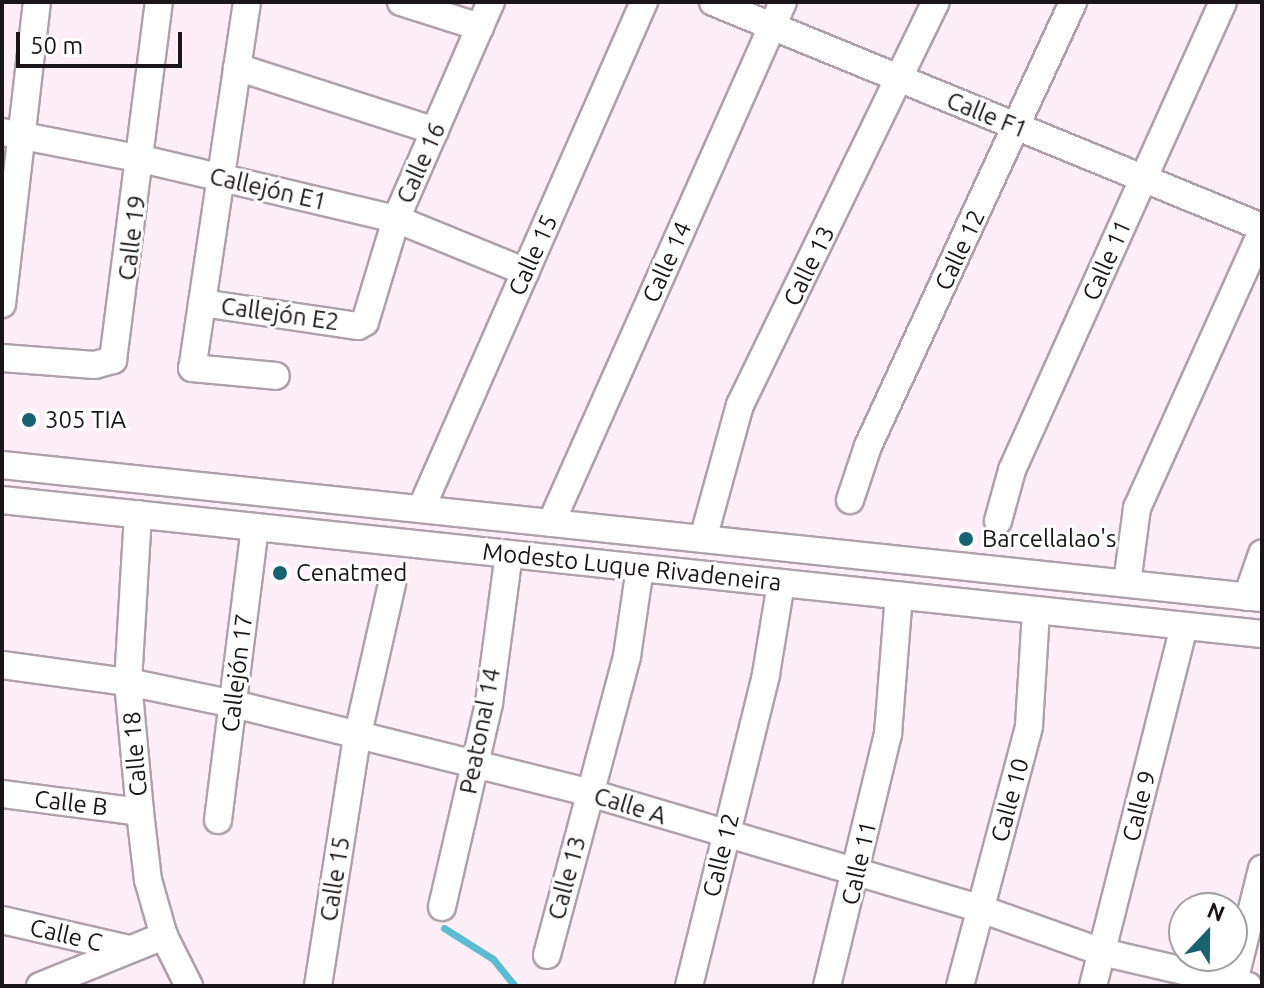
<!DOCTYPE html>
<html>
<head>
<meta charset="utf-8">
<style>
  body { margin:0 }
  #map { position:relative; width:1264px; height:988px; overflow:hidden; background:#fdeef8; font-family:Ubuntu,sans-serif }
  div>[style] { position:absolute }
  .stream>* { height:7px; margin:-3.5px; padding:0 3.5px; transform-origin:3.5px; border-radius:3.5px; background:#5cbdd2 }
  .roads { filter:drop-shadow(2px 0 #afa1aa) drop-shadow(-2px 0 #afa1aa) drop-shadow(0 2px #afa1aa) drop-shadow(0 -2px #afa1aa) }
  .minor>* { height:26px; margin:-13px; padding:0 13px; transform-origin:13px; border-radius:13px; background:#fff }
  .dots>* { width:22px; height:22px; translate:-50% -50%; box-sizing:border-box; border:4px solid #fff; border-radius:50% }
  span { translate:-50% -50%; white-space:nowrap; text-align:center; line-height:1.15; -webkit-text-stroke:6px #fff; paint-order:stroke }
  .street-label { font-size:24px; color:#1a1518 }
  .poi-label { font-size:24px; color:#1a1518 }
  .left { translate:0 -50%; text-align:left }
  .frame { position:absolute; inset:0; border:4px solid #1a1518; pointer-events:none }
  .north { position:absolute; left:1168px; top:892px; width:80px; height:80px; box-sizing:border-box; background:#fff; border:2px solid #a3a1a3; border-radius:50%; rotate:22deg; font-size:22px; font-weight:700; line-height:32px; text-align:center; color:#1a1518 }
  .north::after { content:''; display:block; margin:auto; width:28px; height:36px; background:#196270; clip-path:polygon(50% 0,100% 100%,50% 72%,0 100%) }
  .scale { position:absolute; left:16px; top:32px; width:166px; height:36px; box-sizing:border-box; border:4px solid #1a1518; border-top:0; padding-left:10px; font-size:24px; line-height:28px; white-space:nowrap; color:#1a1518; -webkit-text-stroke:6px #fff; paint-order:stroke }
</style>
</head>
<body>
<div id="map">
  <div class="stream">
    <div style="left:444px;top:928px;width:58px;rotate:32.3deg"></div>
    <div style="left:493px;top:959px;width:35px;rotate:51deg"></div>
  </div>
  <div class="roads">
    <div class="minor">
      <div style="left:247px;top:2px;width:370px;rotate:98.5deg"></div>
      <div style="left:192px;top:368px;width:84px;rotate:5.4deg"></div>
      <div style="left:401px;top:2px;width:83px;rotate:17.6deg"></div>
      <div style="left:713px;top:2px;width:593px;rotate:22.29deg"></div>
      <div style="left:237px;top:67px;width:208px;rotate:17.9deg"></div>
      <div style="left:2px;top:132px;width:143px;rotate:10.9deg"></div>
      <div style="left:142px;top:159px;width:261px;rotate:13.3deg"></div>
      <div style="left:396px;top:219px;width:140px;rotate:22.2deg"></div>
      <div style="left:202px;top:303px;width:158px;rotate:8.4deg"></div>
      <div style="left:358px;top:326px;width:8px;rotate:-30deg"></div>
      <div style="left:365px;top:322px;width:108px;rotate:-73.2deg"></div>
      <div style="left:396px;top:219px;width:237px;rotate:-66.4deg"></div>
      <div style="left:2px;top:304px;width:304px;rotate:-83.4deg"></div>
      <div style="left:2px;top:358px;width:93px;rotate:4.3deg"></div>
      <div style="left:95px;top:365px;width:19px;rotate:-16deg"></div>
      <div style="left:113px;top:360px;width:361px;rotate:-82.7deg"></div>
      <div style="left:2px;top:465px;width:1267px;rotate:6.03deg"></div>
      <div style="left:2px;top:500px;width:1267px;rotate:6.07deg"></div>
      <div style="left:850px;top:500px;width:57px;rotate:-71.6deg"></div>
      <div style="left:868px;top:446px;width:489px;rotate:-65.2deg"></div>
      <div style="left:421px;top:509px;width:554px;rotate:-66.26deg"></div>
      <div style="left:138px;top:514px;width:168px;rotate:93.4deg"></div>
      <div style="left:128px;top:682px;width:131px;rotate:84.7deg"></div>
      <div style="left:140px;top:812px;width:68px;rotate:83.3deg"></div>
      <div style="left:148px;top:880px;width:58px;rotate:74.1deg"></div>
      <div style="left:164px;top:936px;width:56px;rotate:63.4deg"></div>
      <div style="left:998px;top:521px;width:53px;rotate:-74.6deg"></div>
      <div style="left:1012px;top:470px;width:513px;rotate:-65.73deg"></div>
      <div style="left:551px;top:523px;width:570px;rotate:-66deg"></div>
      <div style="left:703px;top:539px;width:139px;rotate:-74.6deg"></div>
      <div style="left:740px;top:405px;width:448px;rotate:-64.1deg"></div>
      <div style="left:1127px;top:583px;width:76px;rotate:-82.4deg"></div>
      <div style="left:1137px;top:508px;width:304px;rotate:-65.7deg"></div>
      <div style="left:1247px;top:597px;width:46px;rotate:-70.8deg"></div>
      <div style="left:2px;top:665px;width:127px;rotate:7.7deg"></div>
      <div style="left:128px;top:682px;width:108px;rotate:11.7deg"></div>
      <div style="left:234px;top:704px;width:367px;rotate:14deg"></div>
      <div style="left:590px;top:793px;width:408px;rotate:16.5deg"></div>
      <div style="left:981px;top:909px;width:128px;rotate:19.6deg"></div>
      <div style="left:1102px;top:952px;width:150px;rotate:13.1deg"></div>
      <div style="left:2px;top:794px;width:139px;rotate:7.4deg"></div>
      <div style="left:218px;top:820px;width:295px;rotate:-82.8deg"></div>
      <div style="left:442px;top:907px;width:209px;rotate:-77deg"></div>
      <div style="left:489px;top:703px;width:150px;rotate:-82.4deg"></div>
      <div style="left:2px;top:920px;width:130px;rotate:12.9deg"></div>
      <div style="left:547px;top:955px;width:310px;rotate:-75deg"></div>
      <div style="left:627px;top:656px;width:89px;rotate:-81.6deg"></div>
      <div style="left:40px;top:986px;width:134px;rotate:-22deg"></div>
      <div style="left:318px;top:986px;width:251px;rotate:-81.1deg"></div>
      <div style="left:357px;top:738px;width:158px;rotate:-77.2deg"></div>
      <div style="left:689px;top:986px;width:321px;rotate:-76.1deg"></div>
      <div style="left:766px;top:674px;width:92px;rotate:-80.6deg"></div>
      <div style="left:827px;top:986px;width:259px;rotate:-76.4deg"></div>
      <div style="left:888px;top:734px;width:139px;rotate:-85.5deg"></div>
      <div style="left:960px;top:986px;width:269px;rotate:-75.1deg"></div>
      <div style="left:1029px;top:726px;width:116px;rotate:-86.5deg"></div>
      <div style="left:1093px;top:986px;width:371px;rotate:-75.8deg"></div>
      <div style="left:1233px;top:986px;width:121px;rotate:-76.1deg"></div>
    </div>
  </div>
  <div class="dots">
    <div style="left:29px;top:420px;background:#196270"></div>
    <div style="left:966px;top:539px;background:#196270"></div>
    <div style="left:280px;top:573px;background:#196270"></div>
  </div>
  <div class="street-label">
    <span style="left:987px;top:115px;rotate:22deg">Calle F1</span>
    <span style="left:421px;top:163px;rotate:-66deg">Calle 16</span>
    <span style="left:268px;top:189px;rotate:13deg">Callejón E1</span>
    <span style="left:132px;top:238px;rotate:-83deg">Calle 19</span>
    <span style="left:960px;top:250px;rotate:-65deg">Calle 12</span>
    <span style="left:533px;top:255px;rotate:-66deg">Calle 15</span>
    <span style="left:1107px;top:260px;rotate:-66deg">Calle 11</span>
    <span style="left:667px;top:262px;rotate:-66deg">Calle 14</span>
    <span style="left:809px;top:266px;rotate:-64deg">Calle 13</span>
    <span style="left:280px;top:314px;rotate:8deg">Callejón E2</span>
    <span style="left:632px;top:567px;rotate:6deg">Modesto Luque Rivadeneira</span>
    <span style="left:237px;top:673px;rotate:-83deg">Callejón 17</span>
    <span style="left:480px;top:731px;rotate:-79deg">Peatonal 14</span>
    <span style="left:135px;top:754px;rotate:-95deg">Calle 18</span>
    <span style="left:1010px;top:800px;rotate:-75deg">Calle 10</span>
    <span style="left:71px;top:803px;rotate:7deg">Calle B</span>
    <span style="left:630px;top:806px;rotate:17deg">Calle A</span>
    <span style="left:1139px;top:806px;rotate:-76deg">Calle 9</span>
    <span style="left:721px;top:855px;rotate:-76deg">Calle 12</span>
    <span style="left:859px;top:863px;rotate:-77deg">Calle 11</span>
    <span style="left:567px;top:878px;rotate:-75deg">Calle 13</span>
    <span style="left:335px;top:879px;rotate:-81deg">Calle 15</span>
    <span style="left:66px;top:935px;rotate:13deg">Calle C</span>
  </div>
  <div class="poi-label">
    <span class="left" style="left:45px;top:420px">305 TIA</span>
    <span class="left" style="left:982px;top:539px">Barcellalao's</span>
    <span class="left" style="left:296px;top:573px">Cenatmed</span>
  </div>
  <div class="frame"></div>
  <div class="north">N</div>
  <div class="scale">50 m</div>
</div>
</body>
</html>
